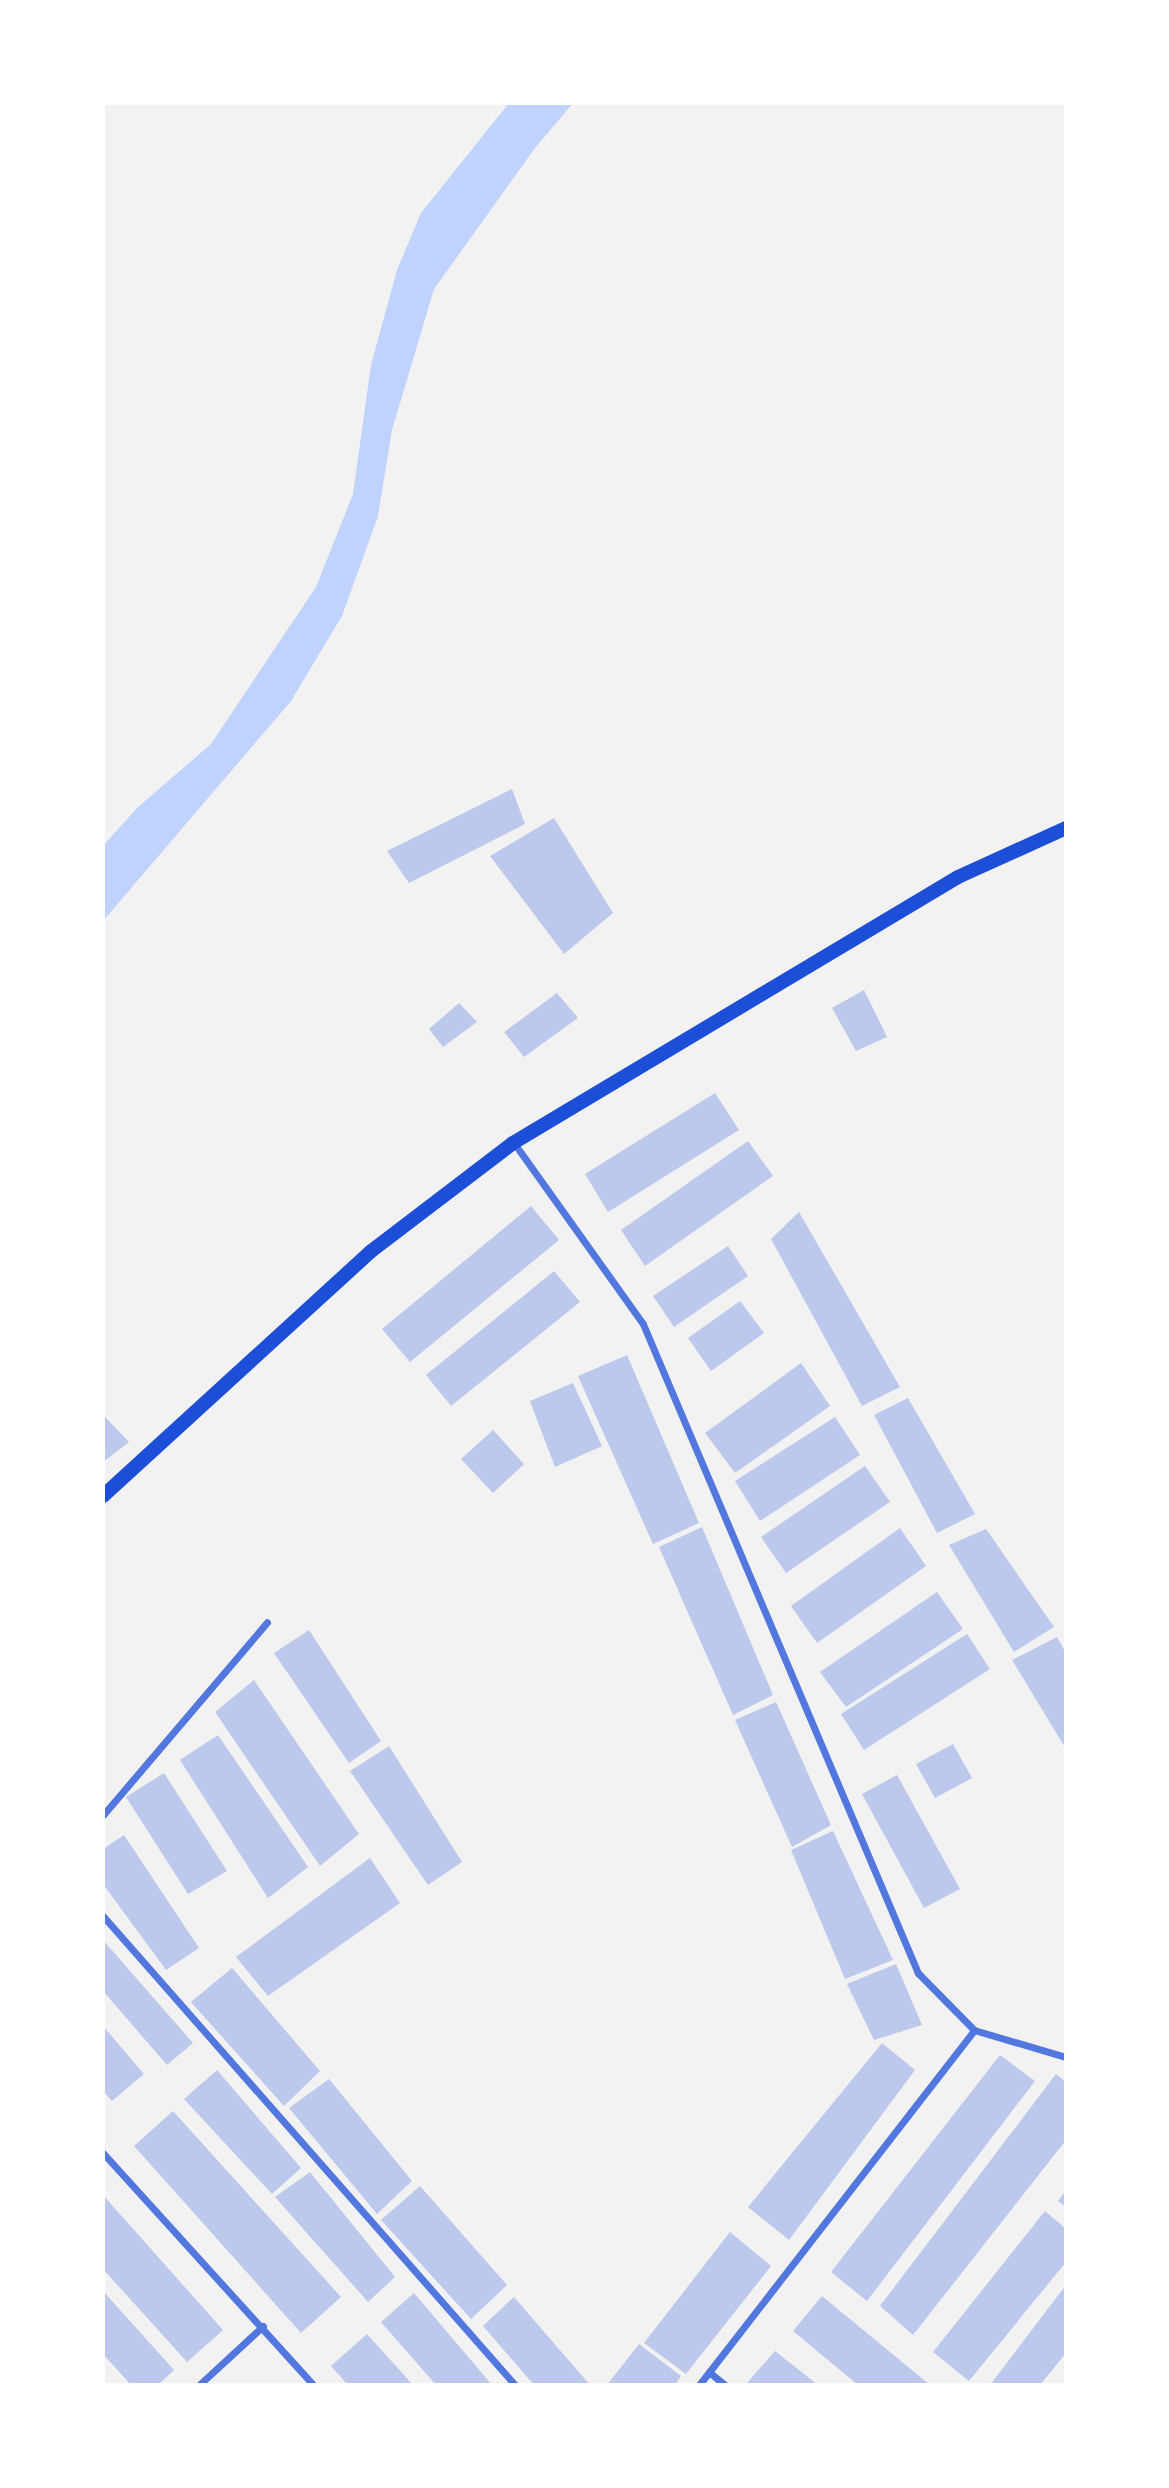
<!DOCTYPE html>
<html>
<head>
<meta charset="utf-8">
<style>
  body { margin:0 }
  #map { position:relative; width:1169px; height:2488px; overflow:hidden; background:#f2f2f2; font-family:Ubuntu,sans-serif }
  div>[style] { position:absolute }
  .water>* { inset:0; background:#bfd3fe }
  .building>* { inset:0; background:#bdc9ec }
  .minor>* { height:7px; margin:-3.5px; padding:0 3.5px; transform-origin:3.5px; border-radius:3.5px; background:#5277de }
  .secondary>* { height:14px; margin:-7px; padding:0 7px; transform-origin:7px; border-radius:7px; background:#1d4ed8 }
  span { translate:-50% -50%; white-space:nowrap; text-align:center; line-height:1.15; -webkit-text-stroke:7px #fff; paint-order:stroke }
  .frame { position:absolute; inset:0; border:105px solid #fff; pointer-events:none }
</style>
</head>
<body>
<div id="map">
  <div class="water">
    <div style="clip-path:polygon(509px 103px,573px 103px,535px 148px,434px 289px,392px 430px,378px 516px,342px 616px,291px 701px,103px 921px,103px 846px,137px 808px,211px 744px,316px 587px,353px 494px,371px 365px,397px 270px,421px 213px)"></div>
  </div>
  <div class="building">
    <div style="clip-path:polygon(512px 789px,525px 824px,409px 883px,387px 851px)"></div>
    <div style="clip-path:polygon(554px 818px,613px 913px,564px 954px,490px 856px)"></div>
    <div style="clip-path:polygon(864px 990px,887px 1037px,856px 1051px,832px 1008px)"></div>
    <div style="clip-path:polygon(557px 993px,578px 1018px,524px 1057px,504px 1032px)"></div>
    <div style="clip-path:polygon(459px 1003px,477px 1022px,443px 1047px,429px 1029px)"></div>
    <div style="clip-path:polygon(715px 1093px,739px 1130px,608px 1212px,585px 1174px)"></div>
    <div style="clip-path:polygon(748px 1141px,773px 1176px,645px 1266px,621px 1230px)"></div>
    <div style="clip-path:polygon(531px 1206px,559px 1240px,410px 1362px,382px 1329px)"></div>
    <div style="clip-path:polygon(799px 1212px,900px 1387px,862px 1406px,771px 1239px)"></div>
    <div style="clip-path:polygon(728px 1246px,748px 1276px,674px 1327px,653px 1296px)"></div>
    <div style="clip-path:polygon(554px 1271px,580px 1302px,451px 1406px,426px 1375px)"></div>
    <div style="clip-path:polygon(740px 1301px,764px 1333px,711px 1371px,688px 1338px)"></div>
    <div style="clip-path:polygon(627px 1355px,699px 1523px,653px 1544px,578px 1376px)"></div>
    <div style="clip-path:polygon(801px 1363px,830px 1406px,735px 1473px,705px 1433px)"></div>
    <div style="clip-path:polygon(573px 1383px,602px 1446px,555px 1467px,530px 1401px)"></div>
    <div style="clip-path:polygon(908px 1398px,975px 1514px,937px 1533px,874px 1415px)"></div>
    <div style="clip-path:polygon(103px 1415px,129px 1442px,103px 1462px)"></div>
    <div style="clip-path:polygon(835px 1417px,860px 1455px,760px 1521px,735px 1481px)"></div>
    <div style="clip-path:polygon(493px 1430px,524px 1464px,493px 1493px,461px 1459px)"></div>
    <div style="clip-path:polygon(865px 1466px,890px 1502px,786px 1573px,761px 1537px)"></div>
    <div style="clip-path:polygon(702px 1527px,773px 1695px,733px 1715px,659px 1547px)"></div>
    <div style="clip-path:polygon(900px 1528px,926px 1566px,817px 1643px,791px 1606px)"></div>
    <div style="clip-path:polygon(986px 1529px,1054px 1627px,1014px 1652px,949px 1545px)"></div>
    <div style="clip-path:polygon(937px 1592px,963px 1629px,846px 1707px,820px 1672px)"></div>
    <div style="clip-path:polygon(309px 1630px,381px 1741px,349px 1763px,274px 1653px)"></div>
    <div style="clip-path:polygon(967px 1634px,990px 1669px,864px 1750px,841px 1714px)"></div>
    <div style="clip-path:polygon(1057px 1637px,1066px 1653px,1066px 1749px,1012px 1660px)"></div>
    <div style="clip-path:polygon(254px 1680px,359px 1834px,320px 1866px,215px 1712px)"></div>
    <div style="clip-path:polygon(776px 1702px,831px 1825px,792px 1847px,735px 1720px)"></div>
    <div style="clip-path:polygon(218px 1735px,308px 1867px,268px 1898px,180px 1760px)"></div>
    <div style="clip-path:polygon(953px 1744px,972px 1778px,935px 1798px,916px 1764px)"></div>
    <div style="clip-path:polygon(389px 1746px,462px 1862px,428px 1885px,350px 1771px)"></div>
    <div style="clip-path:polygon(164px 1773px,227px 1871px,188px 1894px,126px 1797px)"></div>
    <div style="clip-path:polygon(897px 1775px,960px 1889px,924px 1908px,862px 1794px)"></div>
    <div style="clip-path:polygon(833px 1831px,893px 1960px,845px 1979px,791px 1850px)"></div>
    <div style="clip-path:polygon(124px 1835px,199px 1948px,166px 1970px,103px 1884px,103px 1849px)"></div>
    <div style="clip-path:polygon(370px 1858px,400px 1903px,268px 1996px,236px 1957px)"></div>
    <div style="clip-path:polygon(103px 1940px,193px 2043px,167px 2065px,103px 1991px)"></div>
    <div style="clip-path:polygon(896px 1964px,922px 2025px,874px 2040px,847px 1984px)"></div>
    <div style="clip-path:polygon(232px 1968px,320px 2071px,284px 2106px,191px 2002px)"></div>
    <div style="clip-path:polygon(103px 2026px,144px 2074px,112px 2101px,103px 2091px)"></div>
    <div style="clip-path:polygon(882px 2043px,915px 2070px,789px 2240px,748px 2207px)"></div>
    <div style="clip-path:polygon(1000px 2055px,1035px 2081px,867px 2301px,831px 2272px)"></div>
    <div style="clip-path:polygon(217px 2070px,301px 2168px,272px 2194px,184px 2099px)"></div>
    <div style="clip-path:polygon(1056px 2074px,1066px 2082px,1066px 2140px,913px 2335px,880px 2306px)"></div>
    <div style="clip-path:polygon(329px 2079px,412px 2181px,377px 2214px,289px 2108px)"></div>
    <div style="clip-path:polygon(173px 2111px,341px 2297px,301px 2333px,134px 2146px)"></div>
    <div style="clip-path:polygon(310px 2172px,395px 2277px,368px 2302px,275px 2197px)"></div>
    <div style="clip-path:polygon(420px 2186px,507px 2285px,471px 2319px,381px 2220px)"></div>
    <div style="clip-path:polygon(1066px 2190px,1066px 2207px,1058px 2201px)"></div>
    <div style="clip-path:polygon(103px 2195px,223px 2330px,187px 2362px,103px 2269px)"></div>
    <div style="clip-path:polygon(1045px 2211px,1066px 2229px,1066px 2262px,969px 2381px,933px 2352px)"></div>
    <div style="clip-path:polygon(730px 2232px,771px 2266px,686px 2374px,644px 2343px)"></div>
    <div style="clip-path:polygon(1066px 2285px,1066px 2353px,1040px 2385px,990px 2385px)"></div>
    <div style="clip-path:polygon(103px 2291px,174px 2370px,158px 2385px,131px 2385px,103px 2354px)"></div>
    <div style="clip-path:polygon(414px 2293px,492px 2385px,436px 2385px,381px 2322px)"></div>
    <div style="clip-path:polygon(822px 2296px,930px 2385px,858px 2385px,793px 2331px)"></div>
    <div style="clip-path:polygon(514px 2297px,590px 2385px,534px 2385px,483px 2326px)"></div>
    <div style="clip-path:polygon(367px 2334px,413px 2385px,348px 2385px,331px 2366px)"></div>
    <div style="clip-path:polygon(639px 2344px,681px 2376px,675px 2385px,607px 2385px)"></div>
    <div style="clip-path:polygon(775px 2351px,818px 2385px,747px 2383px)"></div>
  </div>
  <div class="minor">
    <div style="left:514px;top:1143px;width:222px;rotate:54.5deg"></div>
    <div style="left:643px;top:1324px;width:705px;rotate:67.04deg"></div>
    <div style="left:918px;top:1973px;width:80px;rotate:45.5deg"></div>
    <div style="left:974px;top:2030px;width:96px;rotate:16.4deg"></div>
    <div style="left:103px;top:1815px;width:253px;rotate:-49.6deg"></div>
    <div style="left:103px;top:1916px;width:624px;rotate:48.7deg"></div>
    <div style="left:103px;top:2153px;width:313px;rotate:47.8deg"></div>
    <div style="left:709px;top:2372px;width:21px;rotate:39deg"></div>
    <div style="left:199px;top:2385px;width:87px;rotate:-42.7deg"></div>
    <div style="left:699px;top:2385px;width:449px;rotate:-52.2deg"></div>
  </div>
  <div class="secondary">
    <div style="left:103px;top:1496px;width:362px;rotate:-42.4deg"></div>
    <div style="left:370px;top:1252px;width:180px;rotate:-37.3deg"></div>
    <div style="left:513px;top:1143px;width:518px;rotate:-30.87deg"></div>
    <div style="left:958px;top:877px;width:119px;rotate:-24.4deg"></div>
  </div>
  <div class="frame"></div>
</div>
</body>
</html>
